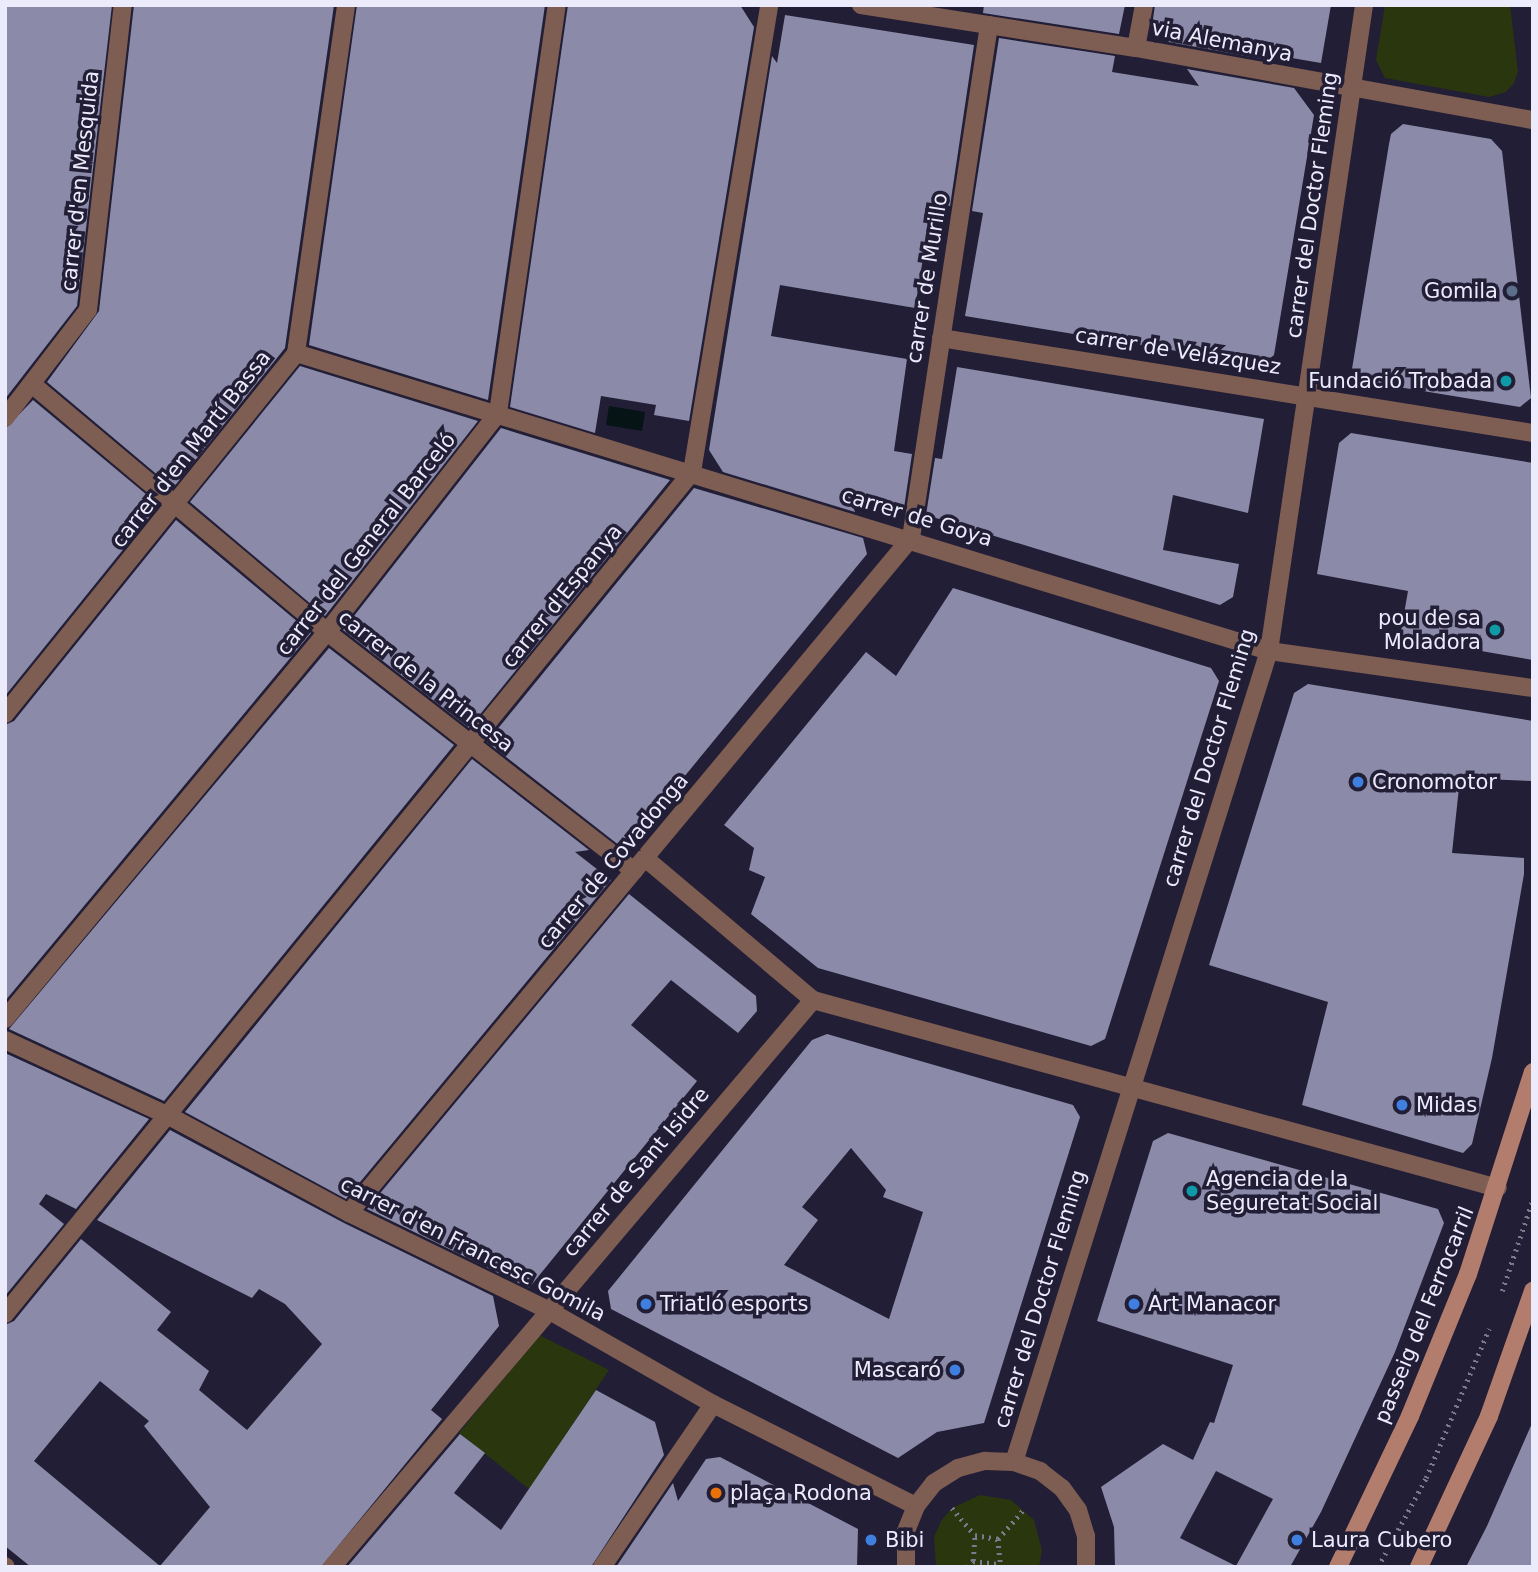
<!DOCTYPE html>
<html>
<head>
<meta charset="utf-8">
<style>
  body { margin:0 }
  #map { position:relative; width:1538px; height:1572px; overflow:hidden; background:#221e36; font-family:"DejaVu Sans",sans-serif }
  div>[style] { position:absolute }
  .green>* { inset:0; background:#2a360e }
  .water>* { inset:0; background:#061415 }
  .building>* { inset:0; background:#8b8ba9 }
  .path>* { height:4.5px; margin-top:-2.25px; transform-origin:0; background:repeating-linear-gradient(90deg,#7c798e 0 2px,transparent 0 7px) }
  .street>* { height:18px; margin:-9px; padding:0 9px; transform-origin:9px; border-radius:9px; background:#7e5d53 }
  .secondary>* { height:18px; margin:-9px; padding:0 9px; transform-origin:9px; border-radius:9px; background:#b37d6e }
  .dots>* { width:19px; height:19px; translate:-50% -50%; box-sizing:border-box; border:4px solid #221e36; border-radius:50% }
  span { translate:-50% -50%; white-space:nowrap; text-align:center; line-height:1.15; -webkit-text-stroke:7px #221e36; paint-order:stroke }
  .street-label { font-size:21px; color:#ecebfc }
  .poi-label { font-size:21px; color:#ecebfc }
  .right { translate:-100% -50%; text-align:right }
  .left { translate:0 -50%; text-align:left }
  .frame { position:absolute; inset:0; border:7px solid #ecebfc; pointer-events:none }
</style>
</head>
<body>
<div id="map">
  <div class="green">
    <div style="clip-path:polygon(1385px 5px,1510px 5px,1518px 72px,1514px 83px,1506px 92px,1489px 97px,1385px 78px,1376px 60px)"></div>
    <div style="clip-path:polygon(539px 1335px,609px 1370px,529px 1489px,459px 1433px)"></div>
    <div style="clip-path:polygon(980px 1495px,1011px 1500px,1034px 1520px,1042px 1550px,1039px 1567px,936px 1567px,934px 1537px,941px 1521px,952px 1508px)"></div>
  </div>
  <div class="water">
    <div style="clip-path:polygon(609px 406px,645px 412px,642px 431px,606px 425px)"></div>
  </div>
  <div class="building">
    <div style="clip-path:polygon(5px 5px,112px 5px,77px 306px,5px 399px)"></div>
    <div style="clip-path:polygon(134px 5px,334px 5px,285px 348px,173px 488px,47px 382px,99px 311px)"></div>
    <div style="clip-path:polygon(357px 5px,545px 5px,488px 400px,309px 345px)"></div>
    <div style="clip-path:polygon(568px 5px,740px 5px,754px 27px,689px 421px,654px 415px,656px 405px,601px 396px,595px 433px,510px 407px)"></div>
    <div style="clip-path:polygon(984px 5px,1125px 5px,1119px 34px,983px 13px)"></div>
    <div style="clip-path:polygon(1155px 5px,1331px 5px,1321px 63px,1268px 54px,1274px 61px,1169px 42px,1153px 19px)"></div>
    <div style="clip-path:polygon(785px 15px,974px 45px,950px 206px,932px 202px,915px 308px,780px 285px,771px 336px,907px 359px,894px 451px,912px 454px,904px 508px,884px 502px,882px 513px,852px 504px,855px 512px,723px 472px,709px 450px,772px 56px,777px 63px)"></div>
    <div style="clip-path:polygon(999px 38px,1115px 56px,1112px 72px,1199px 86px,1187px 69px,1294px 88px,1314px 115px,1274px 355px,1262px 365px,965px 316px,983px 213px,972px 211px)"></div>
    <div style="clip-path:polygon(1403px 124px,1491px 139px,1502px 151px,1531px 398px,1520px 407px,1362px 381px,1352px 369px,1389px 144px,1391px 134px)"></div>
    <div style="clip-path:polygon(300px 366px,478px 421px,325px 616px,190px 502px)"></div>
    <div style="clip-path:polygon(957px 367px,1264px 419px,1248px 513px,1173px 495px,1163px 550px,1239px 564px,1233px 597px,1220px 605px,926px 515px,935px 458px,942px 459px)"></div>
    <div style="clip-path:polygon(33px 400px,159px 505px,5px 696px,5px 429px)"></div>
    <div style="clip-path:polygon(501px 428px,670px 480px,469px 728px,343px 630px)"></div>
    <div style="clip-path:polygon(1351px 433px,1533px 463px,1533px 660px,1400px 637px,1408px 591px,1317px 574px,1339px 443px)"></div>
    <div style="clip-path:polygon(694px 488px,863px 538px,867px 554px,629px 844px,620px 846px,487px 742px)"></div>
    <div style="clip-path:polygon(176px 520px,311px 633px,5px 1001px,5px 725px,14px 721px)"></div>
    <div style="clip-path:polygon(953px 588px,1211px 668px,1219px 681px,1105px 1039px,1091px 1046px,818px 968px,751px 914px,765px 877px,749px 870px,754px 848px,724px 825px,866px 652px,896px 676px)"></div>
    <div style="clip-path:polygon(329px 648px,454px 745px,164px 1101px,9px 1029px)"></div>
    <div style="clip-path:polygon(1308px 684px,1533px 721px,1533px 781px,1460px 778px,1452px 853px,1524px 858px,1524px 874px,1492px 1058px,1472px 1144px,1463px 1153px,1302px 1105px,1328px 1002px,1209px 965px,1294px 693px)"></div>
    <div style="clip-path:polygon(472px 759px,589px 850px,575px 852px,611px 880px,346px 1199px,185px 1112px)"></div>
    <div style="clip-path:polygon(629px 894px,756px 996px,757px 1011px,738px 1033px,671px 980px,631px 1025px,697px 1081px,529px 1288px,367px 1209px)"></div>
    <div style="clip-path:polygon(evenodd,827px 1034px,1073px 1105px,1080px 1117px,984px 1423px,937px 1432px,898px 1458px,611px 1309px,608px 1291px,812px 1040px,827px 1034px,851px 1148px,886px 1190px,883px 1197px,923px 1212px,889px 1319px,784px 1265px,818px 1220px,802px 1207px,851px 1148px)"></div>
    <div style="clip-path:polygon(5px 1053px,149px 1119px,76px 1209px,46px 1194px,39px 1204px,64px 1224px,5px 1296px)"></div>
    <div style="clip-path:polygon(evenodd,170px 1130px,344px 1223px,493px 1296px,499px 1326px,431px 1410px,442px 1419px,321px 1567px,31px 1567px,5px 1546px,5px 1325px,14px 1321px,81px 1239px,171px 1312px,157px 1330px,209px 1371px,199px 1390px,247px 1430px,322px 1344px,285px 1304px,259px 1289px,252px 1298px,97px 1220px,170px 1130px,100px 1381px,149px 1421px,144px 1426px,210px 1507px,160px 1566px,34px 1461px,100px 1381px)"></div>
    <div style="clip-path:polygon(evenodd,1168px 1133px,1438px 1209px,1444px 1223px,1395px 1352px,1321px 1512px,1290px 1567px,1115px 1567px,1114px 1527px,1101px 1487px,1163px 1444px,1193px 1460px,1210px 1422px,1214px 1423px,1233px 1365px,1097px 1321px,1153px 1141px,1168px 1133px,1216px 1471px,1273px 1499px,1236px 1566px,1180px 1538px,1216px 1471px)"></div>
    <div style="clip-path:polygon(596px 1390px,655px 1422px,664px 1455px,591px 1567px,347px 1567px,460px 1434px,485px 1453px,454px 1493px,501px 1530px)"></div>
    <div style="clip-path:polygon(1533px 1421px,1533px 1567px,1466px 1567px,1487px 1526px)"></div>
    <div style="clip-path:polygon(720px 1457px,858px 1529px,857px 1567px,616px 1567px,673px 1483px,678px 1501px,706px 1459px)"></div>
  </div>
  <div class="path">
    <div style="left:1502px;top:1291px;width:97px;rotate:-71.4deg"></div>
    <div style="left:952px;top:1508px;width:35px;rotate:50deg"></div>
    <div style="left:998px;top:1539px;width:28px;rotate:84deg"></div>
    <div style="left:973px;top:1561px;width:25px;rotate:7deg"></div>
    <div style="left:967px;top:1567px;width:8px;rotate:-45deg"></div>
    <div style="left:973px;top:1561px;width:26px;rotate:-86deg"></div>
    <div style="left:975px;top:1535px;width:23px;rotate:10deg"></div>
    <div style="left:998px;top:1539px;width:40px;rotate:-49deg"></div>
    <div style="left:1378px;top:1567px;width:101px;rotate:-61.7deg"></div>
    <div style="left:1426px;top:1478px;width:162px;rotate:-67.1deg"></div>
  </div>
  <div class="street">
    <div style="left:861px;top:5px;width:278px;rotate:8.9deg"></div>
    <div style="left:1136px;top:48px;width:403px;rotate:10.3deg"></div>
    <div style="left:1136px;top:48px;width:44px;rotate:-79.5deg"></div>
    <div style="left:941px;top:338px;width:600px;rotate:9.12deg"></div>
    <div style="left:296px;top:353px;width:1018px;rotate:17.03deg"></div>
    <div style="left:1269px;top:651px;width:267px;rotate:8deg"></div>
    <div style="left:33px;top:385px;width:384px;rotate:40deg"></div>
    <div style="left:327px;top:632px;width:389px;rotate:37.9deg"></div>
    <div style="left:5px;top:418px;width:136px;rotate:-52.5deg"></div>
    <div style="left:88px;top:310px;width:307px;rotate:-83.5deg"></div>
    <div style="left:5px;top:714px;width:464px;rotate:-51.1deg"></div>
    <div style="left:296px;top:353px;width:352px;rotate:-81.8deg"></div>
    <div style="left:645px;top:858px;width:220px;rotate:40.2deg"></div>
    <div style="left:813px;top:1000px;width:710px;rotate:15.35deg"></div>
    <div style="left:5px;top:1019px;width:503px;rotate:-50.24deg"></div>
    <div style="left:327px;top:632px;width:278px;rotate:-52deg"></div>
    <div style="left:498px;top:413px;width:412px;rotate:-81.8deg"></div>
    <div style="left:5px;top:1040px;width:181px;rotate:24.9deg"></div>
    <div style="left:169px;top:1116px;width:204px;rotate:28.3deg"></div>
    <div style="left:349px;top:1213px;width:221px;rotate:26deg"></div>
    <div style="left:548px;top:1310px;width:190px;rotate:29.7deg"></div>
    <div style="left:713px;top:1404px;width:227px;rotate:26.7deg"></div>
    <div style="left:349px;top:1213px;width:878px;rotate:-50.22deg"></div>
    <div style="left:911px;top:538px;width:519px;rotate:-81.35deg"></div>
    <div style="left:5px;top:1314px;width:1087px;rotate:-50.79deg"></div>
    <div style="left:692px;top:472px;width:473px;rotate:-80.6deg"></div>
    <div style="left:1014px;top:1462px;width:850px;rotate:-72.55deg"></div>
    <div style="left:1269px;top:651px;width:653px;rotate:-81.63deg"></div>
    <div style="left:5px;top:1566px;width:1px;rotate:45deg"></div>
    <div style="left:332px;top:1567px;width:744px;rotate:-49.69deg"></div>
    <div style="left:602px;top:1567px;width:197px;rotate:-55.7deg"></div>
    <div style="left:906px;top:1567px;width:36px;rotate:-90deg"></div>
    <div style="left:906px;top:1531px;width:27px;rotate:-68deg"></div>
    <div style="left:916px;top:1506px;width:29px;rotate:-52deg"></div>
    <div style="left:934px;top:1483px;width:28px;rotate:-32deg"></div>
    <div style="left:958px;top:1468px;width:28px;rotate:-15deg"></div>
    <div style="left:985px;top:1461px;width:29px;rotate:2deg"></div>
    <div style="left:1014px;top:1462px;width:28px;rotate:19deg"></div>
    <div style="left:1040px;top:1471px;width:28px;rotate:38deg"></div>
    <div style="left:1062px;top:1488px;width:27px;rotate:54deg"></div>
    <div style="left:1078px;top:1510px;width:27px;rotate:73deg"></div>
    <div style="left:1086px;top:1536px;width:31px;rotate:90deg"></div>
  </div>
  <div class="secondary">
    <div style="left:1338px;top:1567px;width:167px;rotate:-64.5deg"></div>
    <div style="left:1410px;top:1416px;width:153px;rotate:-67.8deg"></div>
    <div style="left:1468px;top:1274px;width:212px;rotate:-72.2deg"></div>
    <div style="left:1419px;top:1567px;width:166px;rotate:-65.1deg"></div>
    <div style="left:1489px;top:1416px;width:133px;rotate:-70.6deg"></div>
  </div>
  <div class="dots">
    <div style="left:1512px;top:291px;background:#5c6f8a"></div>
    <div style="left:1506px;top:381px;background:#0f9aa8"></div>
    <div style="left:1495px;top:630px;background:#0f9aa8"></div>
    <div style="left:1358px;top:782px;background:#3f7fe0"></div>
    <div style="left:1402px;top:1105px;background:#3f7fe0"></div>
    <div style="left:1192px;top:1191px;background:#0f9aa8"></div>
    <div style="left:646px;top:1304px;background:#3f7fe0"></div>
    <div style="left:1134px;top:1304px;background:#3f7fe0"></div>
    <div style="left:955px;top:1370px;background:#3f7fe0"></div>
    <div style="left:716px;top:1493px;background:#e8710a"></div>
    <div style="left:871px;top:1540px;background:#3f7fe0"></div>
    <div style="left:1297px;top:1540px;background:#3f7fe0"></div>
  </div>
  <div class="street-label">
    <span style="left:1222px;top:41px;rotate:11deg">via Alemanya</span>
    <span style="left:80px;top:181px;rotate:-84deg">carrer d'en Mesquida</span>
    <span style="left:1312px;top:205px;rotate:-82deg">carrer del Doctor Fleming</span>
    <span style="left:927px;top:278px;rotate:-81deg">carrer de Murillo</span>
    <span style="left:1178px;top:351px;rotate:9deg">carrer de Velázquez</span>
    <span style="left:191px;top:449px;rotate:-52deg">carrer d'en Martí Bassa</span>
    <span style="left:917px;top:517px;rotate:17deg">carrer de Goya</span>
    <span style="left:366px;top:544px;rotate:-52deg">carrer del General Barceló</span>
    <span style="left:562px;top:596px;rotate:-51deg">carrer d'Espanya</span>
    <span style="left:426px;top:681px;rotate:38deg">carrer de la Princesa</span>
    <span style="left:1209px;top:758px;rotate:-73deg">carrer del Doctor Fleming</span>
    <span style="left:613px;top:861px;rotate:-50deg">carrer de Covadonga</span>
    <span style="left:636px;top:1172px;rotate:-50deg">carrer de Sant Isidre</span>
    <span style="left:473px;top:1249px;rotate:27deg">carrer d'en Francesc Gomila</span>
    <span style="left:1040px;top:1299px;rotate:-73deg">carrer del Doctor Fleming</span>
    <span style="left:1424px;top:1315px;rotate:-68deg">passeig del Ferrocarril</span>
  </div>
  <div class="poi-label">
    <span class="right" style="left:1498px;top:291px">Gomila</span>
    <span class="right" style="left:1492px;top:381px">Fundació Trobada</span>
    <span class="right" style="left:1481px;top:630px">pou de sa<br>Moladora</span>
    <span class="left" style="left:1372px;top:782px">Cronomotor</span>
    <span class="left" style="left:1416px;top:1105px">Midas</span>
    <span class="left" style="left:1206px;top:1191px">Agencia de la<br>Seguretat Social</span>
    <span class="left" style="left:660px;top:1304px">Triatló esports</span>
    <span class="left" style="left:1148px;top:1304px">Art Manacor</span>
    <span class="right" style="left:941px;top:1370px">Mascaró</span>
    <span class="left" style="left:730px;top:1493px">plaça Rodona</span>
    <span class="left" style="left:885px;top:1540px">Bibi</span>
    <span class="left" style="left:1311px;top:1540px">Laura Cubero</span>
  </div>
  <div class="frame"></div>
</div>
</body>
</html>
